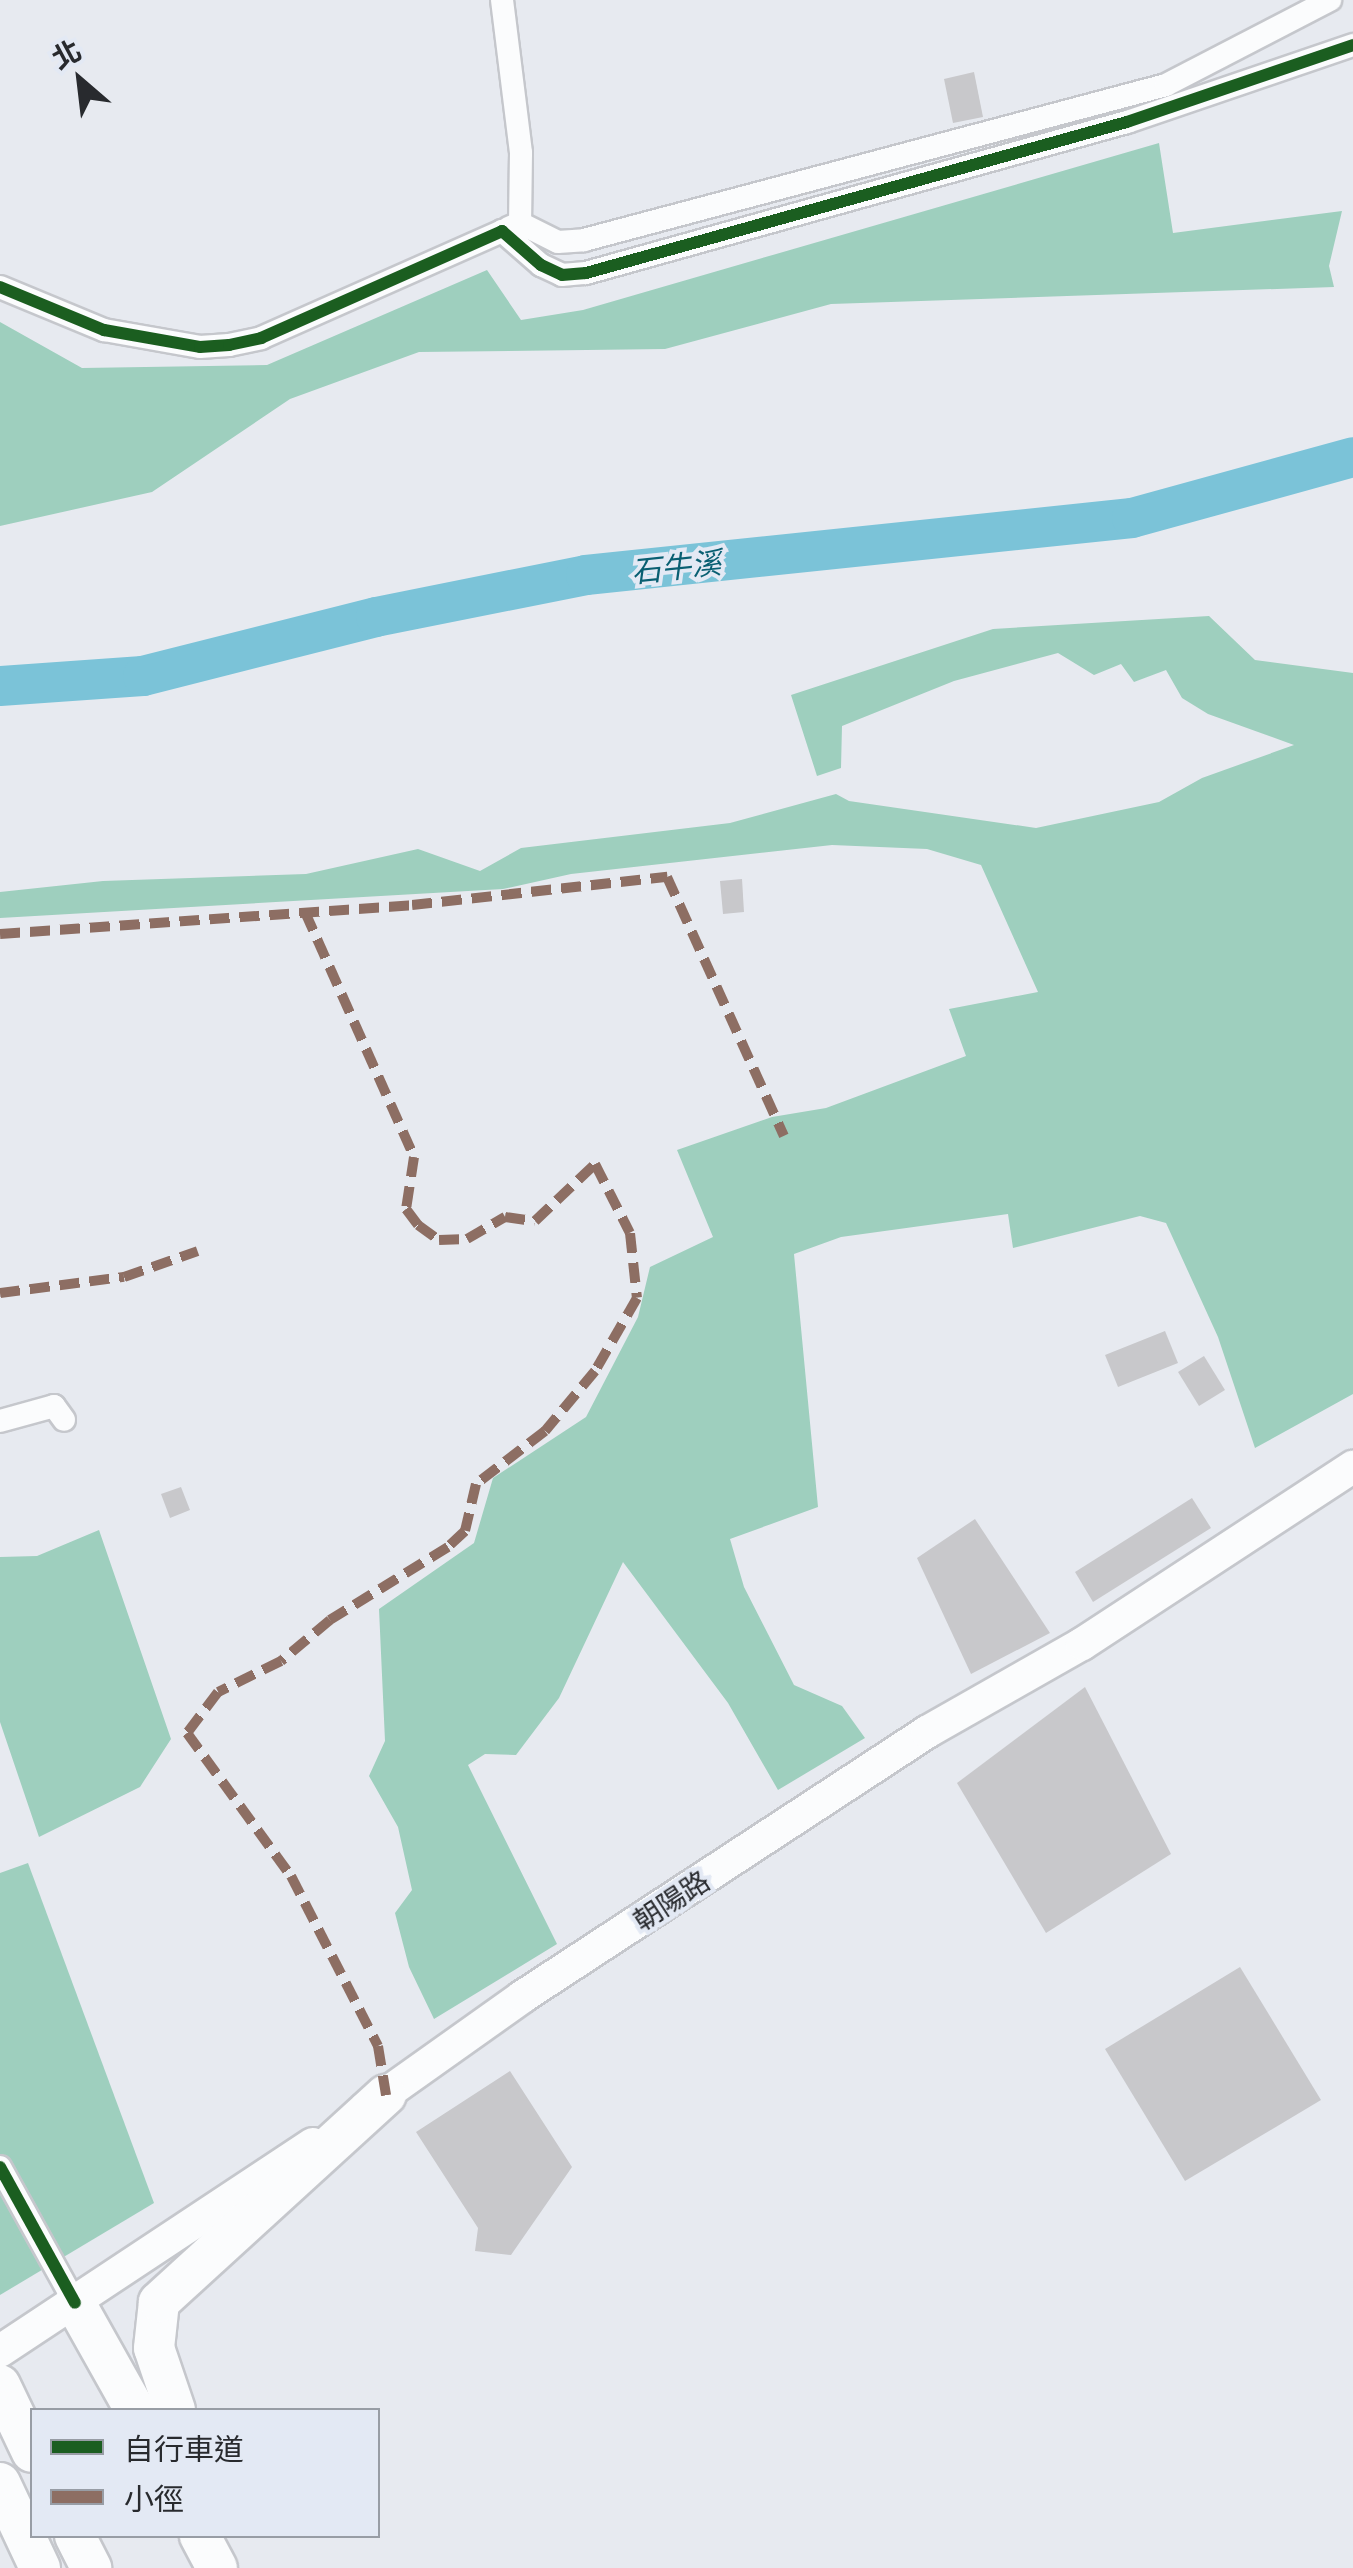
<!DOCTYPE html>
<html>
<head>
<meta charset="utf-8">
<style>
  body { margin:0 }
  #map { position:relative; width:1353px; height:2568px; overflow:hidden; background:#e7eaf0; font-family:Barlow,"Noto Sans TC",sans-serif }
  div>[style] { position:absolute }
  .forest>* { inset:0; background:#9ecfbe }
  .river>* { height:40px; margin:-20px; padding:0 20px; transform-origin:20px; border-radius:20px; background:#7bc3d8 }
  .building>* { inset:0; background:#c8c8cb }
  .roads { filter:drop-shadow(2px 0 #c5c7cc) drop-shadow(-2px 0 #c5c7cc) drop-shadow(0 2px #c5c7cc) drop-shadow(0 -2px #c5c7cc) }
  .minor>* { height:22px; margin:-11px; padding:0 11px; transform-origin:11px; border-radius:11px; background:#fbfcfd }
  .secondary>* { height:32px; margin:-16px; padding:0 16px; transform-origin:16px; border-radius:16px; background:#fbfcfd }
  .motorway>* { height:40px; margin:-20px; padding:0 20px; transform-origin:20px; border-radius:20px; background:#fbfcfd }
  .quiet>* { height:10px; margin-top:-5px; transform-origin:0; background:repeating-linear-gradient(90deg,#8d6e63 0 20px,transparent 0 30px) }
  .cycleway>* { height:12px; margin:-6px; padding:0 6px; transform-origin:6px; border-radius:6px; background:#1b5e20 }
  span { translate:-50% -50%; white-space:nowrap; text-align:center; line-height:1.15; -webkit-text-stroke:8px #e3e9f4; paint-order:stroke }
  .street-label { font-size:28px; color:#282a2e }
  .water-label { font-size:30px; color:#095f72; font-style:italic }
  .legend { position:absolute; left:30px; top:2408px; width:350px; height:130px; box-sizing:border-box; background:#e3e9f4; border:2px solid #989da5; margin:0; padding:12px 18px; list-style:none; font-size:30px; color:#282a2e }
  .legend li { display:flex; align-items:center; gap:20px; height:50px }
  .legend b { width:50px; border:2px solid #989da5 }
  .north { position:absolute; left:30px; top:30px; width:100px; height:100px; -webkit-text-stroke:8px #e3e9f4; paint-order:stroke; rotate:332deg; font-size:28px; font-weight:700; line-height:40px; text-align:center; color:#282a2e }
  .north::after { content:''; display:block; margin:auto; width:35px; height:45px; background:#282a2e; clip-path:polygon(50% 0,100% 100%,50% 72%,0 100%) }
</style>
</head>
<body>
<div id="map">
  <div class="forest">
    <div style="clip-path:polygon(1159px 143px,1173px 233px,1342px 211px,1329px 266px,1334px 287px,831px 304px,665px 349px,419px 352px,290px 399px,152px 492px,0 526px,0 322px,82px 368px,267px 365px,487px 270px,521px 320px,583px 310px)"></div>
    <div style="clip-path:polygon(1209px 616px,1255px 660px,1353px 673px,1353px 1394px,1255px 1448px,1218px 1337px,1166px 1223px,1140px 1216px,1013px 1248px,1008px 1214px,841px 1237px,794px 1254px,818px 1507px,730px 1539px,744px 1587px,794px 1685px,842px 1706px,865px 1738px,778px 1790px,728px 1703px,623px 1562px,559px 1698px,516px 1755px,485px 1754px,468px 1765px,557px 1944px,434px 2019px,409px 1967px,395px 1913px,412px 1890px,398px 1827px,369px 1776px,385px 1741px,379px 1609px,474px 1543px,493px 1478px,586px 1417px,638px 1317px,650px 1267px,713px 1237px,677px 1150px,772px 1117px,826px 1108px,966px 1056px,949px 1009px,1038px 992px,981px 865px,927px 849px,832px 845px,571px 874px,503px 889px,0 918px,0 892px,103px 881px,306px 874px,418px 849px,480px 871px,521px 848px,730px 823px,836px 794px,849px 801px,1036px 828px,1159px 802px,1202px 778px,1294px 745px,1208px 714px,1182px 698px,1166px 670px,1134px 682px,1121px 664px,1094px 675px,1058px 653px,954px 681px,842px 726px,841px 768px,817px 776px,791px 695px,993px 629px)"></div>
    <div style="clip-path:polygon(99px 1530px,171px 1739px,140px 1787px,39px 1837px,0 1722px,0 1557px,37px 1556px)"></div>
    <div style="clip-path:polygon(28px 1863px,154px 2203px,0 2295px,0 1873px)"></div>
  </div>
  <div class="river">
    <div style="left:0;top:686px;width:143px;rotate:-4deg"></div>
    <div style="left:143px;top:676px;width:240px;rotate:-14.2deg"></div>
    <div style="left:376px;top:617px;width:214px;rotate:-11.3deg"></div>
    <div style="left:586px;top:575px;width:549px;rotate:-5.96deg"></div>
    <div style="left:1132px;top:518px;width:229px;rotate:-15.4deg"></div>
  </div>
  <div class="building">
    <div style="clip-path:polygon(974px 72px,983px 117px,953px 123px,944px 79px)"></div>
    <div style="clip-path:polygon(742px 879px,744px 912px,723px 914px,720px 881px)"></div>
    <div style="clip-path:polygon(1165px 1331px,1178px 1363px,1118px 1387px,1105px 1355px)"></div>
    <div style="clip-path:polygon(1204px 1356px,1225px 1390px,1199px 1406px,1178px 1372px)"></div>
    <div style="clip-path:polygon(181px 1487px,190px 1510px,170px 1518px,161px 1494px)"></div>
    <div style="clip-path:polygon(1192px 1498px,1211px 1528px,1093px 1602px,1075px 1572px)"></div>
    <div style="clip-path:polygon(975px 1519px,1050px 1633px,971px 1674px,917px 1558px)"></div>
    <div style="clip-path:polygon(1085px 1687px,1171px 1854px,1046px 1933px,957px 1783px)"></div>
    <div style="clip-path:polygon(1240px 1967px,1321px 2100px,1185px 2181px,1105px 2049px)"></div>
    <div style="clip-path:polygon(510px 2071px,572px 2167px,511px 2255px,475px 2251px,478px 2228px,416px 2132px)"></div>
  </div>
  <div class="roads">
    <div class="minor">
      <div style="left:502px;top:0;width:154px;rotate:82.9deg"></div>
      <div style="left:521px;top:153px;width:70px;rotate:90.8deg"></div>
      <div style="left:520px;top:223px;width:13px;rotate:157deg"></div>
      <div style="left:520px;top:223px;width:42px;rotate:26.6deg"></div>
      <div style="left:558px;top:242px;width:26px;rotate:-4deg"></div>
      <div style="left:584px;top:240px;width:602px;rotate:-14.91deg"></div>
      <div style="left:1166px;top:85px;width:185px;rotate:-27.4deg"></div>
      <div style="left:0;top:287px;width:113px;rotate:22.5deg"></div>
      <div style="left:104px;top:330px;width:97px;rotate:10deg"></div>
      <div style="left:200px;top:347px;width:29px;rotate:-4deg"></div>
      <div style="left:229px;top:345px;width:33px;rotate:-12deg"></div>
      <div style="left:261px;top:338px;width:264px;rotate:-23.9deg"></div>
      <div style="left:502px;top:231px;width:52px;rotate:41.1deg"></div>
      <div style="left:541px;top:265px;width:23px;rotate:25deg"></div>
      <div style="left:562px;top:275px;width:24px;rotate:-5deg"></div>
      <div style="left:586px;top:273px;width:562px;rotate:-15.6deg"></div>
      <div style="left:1127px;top:122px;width:239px;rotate:-18.8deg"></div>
      <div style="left:0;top:1421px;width:56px;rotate:-15.5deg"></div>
      <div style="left:54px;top:1406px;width:17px;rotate:54deg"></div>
      <div style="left:0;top:2167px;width:155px;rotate:61.1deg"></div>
    </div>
    <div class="secondary">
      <div style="left:366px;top:2108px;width:191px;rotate:-35.4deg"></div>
      <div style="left:522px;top:1997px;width:484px;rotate:-33.2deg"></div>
      <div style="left:927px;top:1732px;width:178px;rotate:-29.6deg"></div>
      <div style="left:1082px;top:1644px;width:324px;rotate:-33.2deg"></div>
      <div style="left:0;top:2351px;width:375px;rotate:-33.5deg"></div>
    </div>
    <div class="motorway">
      <div style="left:75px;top:2303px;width:123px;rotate:60.7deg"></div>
      <div style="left:0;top:2385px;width:74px;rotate:64.5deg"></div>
      <div style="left:175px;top:2410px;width:65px;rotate:-108.7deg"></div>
      <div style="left:154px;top:2348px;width:46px;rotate:-83.8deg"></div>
      <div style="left:159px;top:2302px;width:307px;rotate:-42.4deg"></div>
      <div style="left:0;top:2483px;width:94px;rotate:64.8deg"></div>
      <div style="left:75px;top:2536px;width:36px;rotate:63deg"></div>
      <div style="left:200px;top:2536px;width:36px;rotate:62deg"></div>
    </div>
  </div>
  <div class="quiet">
    <div style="left:305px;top:912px;width:268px;rotate:66deg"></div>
    <div style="left:414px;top:1157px;width:53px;rotate:98.7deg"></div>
    <div style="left:406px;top:1209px;width:20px;rotate:53deg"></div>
    <div style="left:418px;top:1225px;width:26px;rotate:36deg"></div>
    <div style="left:439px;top:1240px;width:28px;rotate:-2deg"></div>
    <div style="left:467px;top:1239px;width:44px;rotate:-30.1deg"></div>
    <div style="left:505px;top:1217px;width:30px;rotate:8deg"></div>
    <div style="left:535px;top:1221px;width:83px;rotate:-43.5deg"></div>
    <div style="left:595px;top:1164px;width:77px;rotate:63.1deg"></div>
    <div style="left:630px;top:1233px;width:65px;rotate:83.9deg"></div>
    <div style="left:637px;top:1298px;width:84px;rotate:119.9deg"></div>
    <div style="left:595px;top:1371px;width:78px;rotate:129.8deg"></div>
    <div style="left:545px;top:1431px;width:87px;rotate:142.5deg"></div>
    <div style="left:476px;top:1484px;width:48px;rotate:103.2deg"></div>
    <div style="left:465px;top:1531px;width:23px;rotate:137deg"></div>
    <div style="left:448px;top:1547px;width:139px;rotate:148.3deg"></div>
    <div style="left:330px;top:1620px;width:64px;rotate:140.1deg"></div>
    <div style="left:281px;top:1661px;width:70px;rotate:153.8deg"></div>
    <div style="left:218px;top:1692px;width:51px;rotate:127.1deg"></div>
    <div style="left:187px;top:1733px;width:177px;rotate:54deg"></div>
    <div style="left:291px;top:1876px;width:191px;rotate:62.9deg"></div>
    <div style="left:378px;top:2046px;width:50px;rotate:80.7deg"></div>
    <div style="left:0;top:934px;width:413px;rotate:-4deg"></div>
    <div style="left:412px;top:905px;width:257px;rotate:-6.3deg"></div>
    <div style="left:667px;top:877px;width:284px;rotate:65.7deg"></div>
    <div style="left:0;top:1293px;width:125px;rotate:-7.4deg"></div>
    <div style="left:124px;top:1277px;width:78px;rotate:-19.4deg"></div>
  </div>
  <div class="cycleway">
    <div style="left:0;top:287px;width:113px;rotate:22.5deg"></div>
    <div style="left:104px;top:330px;width:97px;rotate:10deg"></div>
    <div style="left:200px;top:347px;width:29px;rotate:-4deg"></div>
    <div style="left:229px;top:345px;width:33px;rotate:-12deg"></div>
    <div style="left:261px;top:338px;width:264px;rotate:-23.9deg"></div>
    <div style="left:502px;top:231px;width:52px;rotate:41.1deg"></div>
    <div style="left:541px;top:265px;width:23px;rotate:25deg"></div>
    <div style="left:562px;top:275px;width:24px;rotate:-5deg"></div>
    <div style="left:586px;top:273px;width:562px;rotate:-15.6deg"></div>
    <div style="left:1127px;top:122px;width:239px;rotate:-18.8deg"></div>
    <div style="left:0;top:2167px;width:155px;rotate:61.1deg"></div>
  </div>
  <div class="street-label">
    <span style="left:671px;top:1900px;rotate:-33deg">朝陽路</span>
  </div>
  <div class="water-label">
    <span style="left:676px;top:566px;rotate:-6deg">石牛溪</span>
  </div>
  <ul class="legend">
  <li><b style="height:12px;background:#1b5e20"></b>自行車道</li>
  <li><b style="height:12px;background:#8d6e63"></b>小徑</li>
  </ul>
  <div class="north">北</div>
</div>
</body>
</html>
